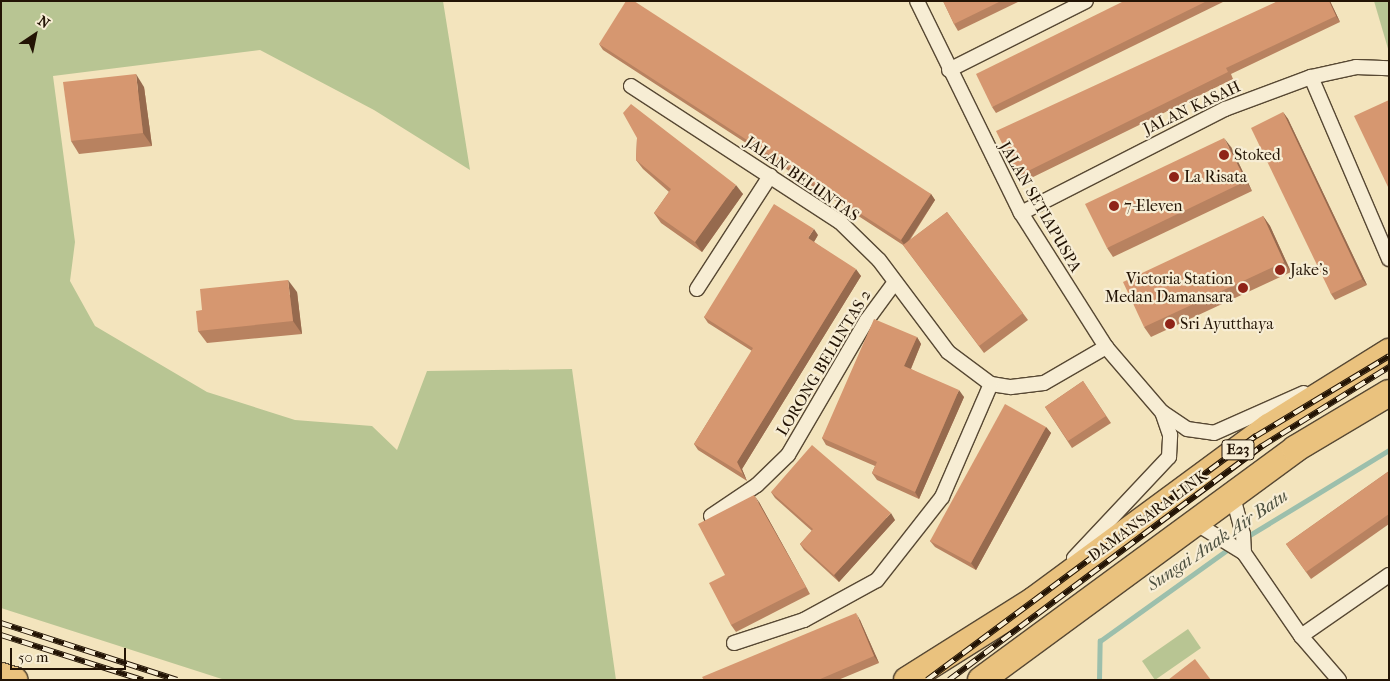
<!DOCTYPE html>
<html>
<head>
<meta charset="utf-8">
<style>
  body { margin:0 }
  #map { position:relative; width:1390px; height:681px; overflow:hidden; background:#f3e4bd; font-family:"IM FELL French Canon",serif }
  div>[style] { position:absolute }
  .green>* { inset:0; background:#b8c593 }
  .stream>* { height:4.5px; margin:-2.25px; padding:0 2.25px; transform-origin:2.25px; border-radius:2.25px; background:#9cbfac }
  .roads { filter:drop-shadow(1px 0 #574833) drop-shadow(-1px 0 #574833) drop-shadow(0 1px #574833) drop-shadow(0 -1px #574833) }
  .minor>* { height:14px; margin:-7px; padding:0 7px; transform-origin:7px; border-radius:7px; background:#f7edd4 }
  .motorway>* { height:26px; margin:-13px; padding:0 13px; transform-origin:13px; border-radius:13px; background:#eac27e }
  .rail>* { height:5.5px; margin-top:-2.75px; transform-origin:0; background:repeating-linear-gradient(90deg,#f7edd4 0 11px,#231405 0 22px); box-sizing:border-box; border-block:1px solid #231405 }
  .wall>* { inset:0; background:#b88260 }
  .shaded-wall>* { inset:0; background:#966a4e }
  .building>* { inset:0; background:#d69770 }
  .dots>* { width:14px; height:14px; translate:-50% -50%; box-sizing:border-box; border:2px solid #f7edd4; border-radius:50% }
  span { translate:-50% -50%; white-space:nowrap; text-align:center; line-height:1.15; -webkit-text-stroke:4.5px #f7edd4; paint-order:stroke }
  .shield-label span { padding:1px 4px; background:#f7edd4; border:1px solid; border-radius:4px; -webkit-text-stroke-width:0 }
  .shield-label { font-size:15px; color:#231405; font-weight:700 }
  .street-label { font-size:16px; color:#231405 }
  .poi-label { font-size:16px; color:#231405 }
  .left { translate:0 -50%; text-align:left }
  .right { translate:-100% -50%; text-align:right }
  .water-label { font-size:18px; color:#4d503f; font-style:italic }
  .frame { position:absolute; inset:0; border:2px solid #231405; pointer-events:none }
  .north { position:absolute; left:10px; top:10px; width:50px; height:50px; -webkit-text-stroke:4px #f7edd4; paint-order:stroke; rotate:34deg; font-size:14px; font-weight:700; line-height:20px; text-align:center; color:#231405 }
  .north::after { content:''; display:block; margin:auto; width:18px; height:22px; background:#231405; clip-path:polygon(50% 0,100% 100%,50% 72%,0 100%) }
  .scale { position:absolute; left:10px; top:648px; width:116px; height:22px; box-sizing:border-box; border:2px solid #231405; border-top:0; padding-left:6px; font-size:15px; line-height:18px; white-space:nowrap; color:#231405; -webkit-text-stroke:4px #f7edd4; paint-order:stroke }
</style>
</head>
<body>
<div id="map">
  <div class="green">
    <div style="clip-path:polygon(1px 1px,443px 1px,470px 170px,374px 110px,260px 50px,53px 76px,75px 242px,70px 281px,95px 326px,207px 392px,295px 420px,372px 426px,397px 450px,427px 371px,572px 369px,616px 680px,225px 680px,1px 608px)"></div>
    <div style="clip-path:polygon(1374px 1px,1389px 1px,1389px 52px)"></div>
    <div style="clip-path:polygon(1188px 629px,1201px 648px,1155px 680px,1142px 661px)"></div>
  </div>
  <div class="stream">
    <div style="left:1245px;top:538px;width:169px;rotate:-31.4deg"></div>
    <div style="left:1099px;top:680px;width:39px;rotate:-89deg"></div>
    <div style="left:1100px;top:641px;width:160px;rotate:-35.6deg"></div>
  </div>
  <div class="roads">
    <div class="minor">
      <div style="left:917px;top:1px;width:236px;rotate:63.9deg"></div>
      <div style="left:1021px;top:213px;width:159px;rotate:57.6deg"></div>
      <div style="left:1106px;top:347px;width:86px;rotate:49.3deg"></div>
      <div style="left:1162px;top:412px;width:30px;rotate:34deg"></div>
      <div style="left:1187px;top:429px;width:27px;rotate:8deg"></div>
      <div style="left:1214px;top:433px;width:98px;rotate:-24deg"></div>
      <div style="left:949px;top:70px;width:153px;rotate:-26.7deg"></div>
      <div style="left:1311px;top:77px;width:198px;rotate:66.8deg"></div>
      <div style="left:631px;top:86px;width:249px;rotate:33.1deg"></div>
      <div style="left:840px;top:222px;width:54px;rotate:44.3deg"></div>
      <div style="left:879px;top:260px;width:115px;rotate:53.1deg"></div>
      <div style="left:948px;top:352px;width:54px;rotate:36.7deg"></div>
      <div style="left:991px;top:384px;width:20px;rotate:9deg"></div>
      <div style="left:1011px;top:387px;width:33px;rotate:-7deg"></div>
      <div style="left:1044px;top:383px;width:72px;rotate:-30.1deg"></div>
      <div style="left:1021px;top:213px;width:229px;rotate:-27deg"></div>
      <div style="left:1225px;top:109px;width:92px;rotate:-20.4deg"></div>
      <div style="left:1311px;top:77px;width:46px;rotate:-12.5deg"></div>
      <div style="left:1356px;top:67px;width:33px;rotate:2deg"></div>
      <div style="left:697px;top:289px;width:135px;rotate:-57.1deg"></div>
      <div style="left:1233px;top:497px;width:38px;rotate:75deg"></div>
      <div style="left:1243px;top:534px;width:19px;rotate:87deg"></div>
      <div style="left:711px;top:516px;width:55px;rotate:-34deg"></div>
      <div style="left:757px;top:485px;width:43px;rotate:-44.1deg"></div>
      <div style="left:788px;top:455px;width:156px;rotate:-59.7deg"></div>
      <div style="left:867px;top:320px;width:47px;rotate:-53.6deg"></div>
      <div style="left:1197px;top:524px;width:55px;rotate:31.7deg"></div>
      <div style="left:1244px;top:553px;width:101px;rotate:55.5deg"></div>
      <div style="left:1301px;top:636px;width:58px;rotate:49.2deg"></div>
      <div style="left:1074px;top:558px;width:139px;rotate:-46.8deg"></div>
      <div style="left:1169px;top:457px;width:22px;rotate:-87deg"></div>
      <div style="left:1170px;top:435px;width:24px;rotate:-109deg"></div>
      <div style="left:1301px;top:636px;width:107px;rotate:-34.7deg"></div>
      <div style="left:734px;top:643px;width:74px;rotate:-18.2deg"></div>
      <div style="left:804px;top:620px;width:83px;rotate:-28.7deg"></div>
      <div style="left:877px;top:580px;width:105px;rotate:-51.9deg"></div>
      <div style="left:942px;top:497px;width:123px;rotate:-66.6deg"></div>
    </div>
    <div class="motorway">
      <div style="left:1px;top:676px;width:14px;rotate:17deg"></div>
      <div style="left:907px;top:680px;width:150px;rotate:-32.2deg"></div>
      <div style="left:1034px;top:600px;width:292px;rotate:-36.4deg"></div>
      <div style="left:1269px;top:427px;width:142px;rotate:-32deg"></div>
      <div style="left:981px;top:680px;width:390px;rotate:-36.3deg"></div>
      <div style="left:1295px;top:449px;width:109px;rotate:-30.8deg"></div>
    </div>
  </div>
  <div class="rail">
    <div style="left:1px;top:623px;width:185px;rotate:17.9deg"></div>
    <div style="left:1px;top:635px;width:149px;rotate:17.6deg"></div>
    <div style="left:927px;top:680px;width:410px;rotate:-36.6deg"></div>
    <div style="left:1256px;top:436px;width:155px;rotate:-31deg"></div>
    <div style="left:949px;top:680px;width:391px;rotate:-36.8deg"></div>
    <div style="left:1262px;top:446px;width:150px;rotate:-31.9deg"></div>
  </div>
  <div class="wall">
    <div style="clip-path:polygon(943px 1px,1020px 1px,958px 31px,954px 24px)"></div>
    <div style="clip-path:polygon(1124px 1px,1225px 1px,996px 113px,992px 107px)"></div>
    <div style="clip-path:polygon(1278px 1px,1330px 1px,1340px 22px,1231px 74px,1233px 79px,1023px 182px,1018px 176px)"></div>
    <div style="clip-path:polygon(599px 44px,931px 194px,935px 200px,910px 240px,947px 212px,1028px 320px,984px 353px,903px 245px,603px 50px)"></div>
    <div style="clip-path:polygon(144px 87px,152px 146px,79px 154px,71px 141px)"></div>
    <div style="clip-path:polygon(1283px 112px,1288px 119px,1367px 285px,1335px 300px,1331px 294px)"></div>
    <div style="clip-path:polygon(637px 138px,743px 194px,702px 252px,661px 223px,654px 213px,669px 192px,643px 169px,636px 160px)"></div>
    <div style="clip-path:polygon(1231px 147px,1252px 191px,1113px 257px,1107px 248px)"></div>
    <div style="clip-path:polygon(1263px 216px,1270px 226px,1291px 272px,1151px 337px,1144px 327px)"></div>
    <div style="clip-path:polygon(818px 235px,814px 242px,861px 276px,742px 469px,747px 481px,698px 450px,694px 444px,752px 351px,708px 323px,704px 317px)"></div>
    <div style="clip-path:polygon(297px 292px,302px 334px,207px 343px,198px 331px)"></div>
    <div style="clip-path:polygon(917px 337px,921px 344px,911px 369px,964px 397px,919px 499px,877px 480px,872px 473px,875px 466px,826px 445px,822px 438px)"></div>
    <div style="clip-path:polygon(1083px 381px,1111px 423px,1072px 448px,1045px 407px)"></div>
    <div style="clip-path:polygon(1046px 427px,1051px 433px,976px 570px,935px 547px,930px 541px)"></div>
    <div style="clip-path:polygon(1389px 471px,1389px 524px,1311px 579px,1286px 544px)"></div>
    <div style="clip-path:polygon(771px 492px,895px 520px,839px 582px,804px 550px,800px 544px,812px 531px,775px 498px)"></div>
    <div style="clip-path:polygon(759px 502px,810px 594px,736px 632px,731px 625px,725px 575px)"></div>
    <div style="clip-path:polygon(860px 620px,879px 663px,838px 680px,704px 680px)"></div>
  </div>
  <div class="shaded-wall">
    <div style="clip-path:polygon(1329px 1px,1330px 1px,1340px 22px,1336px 16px)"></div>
    <div style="clip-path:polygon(136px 74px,144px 87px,152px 146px,143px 133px)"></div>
    <div style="clip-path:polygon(1283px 112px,1288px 119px,1367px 285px,1362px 279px)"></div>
    <div style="clip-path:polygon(1224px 138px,1231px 147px,1252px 191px,1246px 181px)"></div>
    <div style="clip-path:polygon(736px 185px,743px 194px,702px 252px,695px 242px)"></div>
    <div style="clip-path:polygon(931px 194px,935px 200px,905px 246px,901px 240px)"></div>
    <div style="clip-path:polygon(1263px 216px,1270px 226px,1291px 272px,1284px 262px)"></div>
    <div style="clip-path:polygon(814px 229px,818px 235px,812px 245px,808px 238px)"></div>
    <div style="clip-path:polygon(856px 269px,861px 276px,742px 469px,747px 481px,743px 474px,737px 462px)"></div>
    <div style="clip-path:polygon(288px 280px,297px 292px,302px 334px,293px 321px)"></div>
    <div style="clip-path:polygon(917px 337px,921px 344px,909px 373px,904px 366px)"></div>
    <div style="clip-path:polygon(959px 390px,964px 397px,919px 499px,915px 492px)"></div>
    <div style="clip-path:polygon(1046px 427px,1051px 433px,976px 570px,971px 563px)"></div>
    <div style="clip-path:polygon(754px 495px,759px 502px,810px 594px,806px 587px)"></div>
    <div style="clip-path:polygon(891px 513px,895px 520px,839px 582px,834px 575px)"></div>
    <div style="clip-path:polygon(856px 613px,860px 620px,879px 663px,874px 656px)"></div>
  </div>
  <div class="building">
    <div style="clip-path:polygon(626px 1px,634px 1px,931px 194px,901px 240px,599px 44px)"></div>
    <div style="clip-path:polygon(943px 1px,1001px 1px,954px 24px)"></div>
    <div style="clip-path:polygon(1124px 1px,1207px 1px,992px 107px,976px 74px)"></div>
    <div style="clip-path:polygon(1278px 1px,1329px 1px,1336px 16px,1226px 68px,1228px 72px,1018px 176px,996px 131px)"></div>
    <div style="clip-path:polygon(136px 74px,143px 133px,71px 141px,63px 82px)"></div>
    <div style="clip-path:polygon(1389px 100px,1389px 189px,1354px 116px)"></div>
    <div style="clip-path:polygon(631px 104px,736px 185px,695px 242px,654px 213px,671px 189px,636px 160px,637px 138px,623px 113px)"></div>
    <div style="clip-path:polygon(1283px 112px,1362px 279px,1331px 294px,1251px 128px)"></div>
    <div style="clip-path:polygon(1224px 138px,1246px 181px,1107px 248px,1085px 204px)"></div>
    <div style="clip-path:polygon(774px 204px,814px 229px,808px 238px,856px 269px,737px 462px,743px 474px,694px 444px,753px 348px,704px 317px)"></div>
    <div style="clip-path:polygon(947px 212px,1023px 313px,979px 346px,903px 245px)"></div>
    <div style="clip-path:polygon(1263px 216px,1284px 262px,1144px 327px,1123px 282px)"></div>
    <div style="clip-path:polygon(288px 280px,293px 321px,198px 331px,196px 311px,202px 310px,200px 289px)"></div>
    <div style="clip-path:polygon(874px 319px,917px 337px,904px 366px,959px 390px,915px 492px,872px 473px,877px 462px,822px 438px)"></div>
    <div style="clip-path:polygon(1083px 381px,1106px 416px,1068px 441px,1045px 407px)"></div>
    <div style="clip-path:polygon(1005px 404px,1046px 427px,971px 563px,930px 541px)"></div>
    <div style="clip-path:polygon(812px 445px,891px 513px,834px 575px,800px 544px,813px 529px,771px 492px)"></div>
    <div style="clip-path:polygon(1389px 471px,1389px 514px,1306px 572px,1286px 544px)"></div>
    <div style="clip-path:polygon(754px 495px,806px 587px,731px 625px,709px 583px,725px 575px,698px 524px)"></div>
    <div style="clip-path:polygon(856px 613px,874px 656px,818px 680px,704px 680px,702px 677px)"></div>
    <div style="clip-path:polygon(1195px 659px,1211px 680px,1168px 680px)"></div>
  </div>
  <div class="dots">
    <div style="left:1224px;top:155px;background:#8f2418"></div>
    <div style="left:1174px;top:177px;background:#8f2418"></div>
    <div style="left:1114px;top:206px;background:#8f2418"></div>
    <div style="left:1280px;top:270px;background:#8f2418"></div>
    <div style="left:1243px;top:288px;background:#8f2418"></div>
    <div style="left:1170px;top:324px;background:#8f2418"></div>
  </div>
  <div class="shield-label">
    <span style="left:1238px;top:450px">E23</span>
  </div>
  <div class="street-label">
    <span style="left:1192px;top:108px;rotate:-25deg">JALAN KASAH</span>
    <span style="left:802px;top:179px;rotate:35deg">JALAN BELUNTAS</span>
    <span style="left:1040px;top:207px;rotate:60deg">JALAN SETIAPUSPA</span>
    <span style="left:824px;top:363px;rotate:-59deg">LORONG BELUNTAS 2</span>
    <span style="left:1148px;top:516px;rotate:-36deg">DAMANSARA LINK</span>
  </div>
  <div class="poi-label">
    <span class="left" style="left:1234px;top:155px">Stoked</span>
    <span class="left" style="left:1184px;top:177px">La Risata</span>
    <span class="left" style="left:1124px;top:206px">7-Eleven</span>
    <span class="left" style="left:1290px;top:270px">Jake's</span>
    <span class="right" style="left:1233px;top:288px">Victoria Station<br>Medan Damansara</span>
    <span class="left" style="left:1180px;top:324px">Sri Ayutthaya</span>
  </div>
  <div class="water-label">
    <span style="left:1218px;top:541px;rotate:-34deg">Sungai Anak Air Batu</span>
  </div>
  <div class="frame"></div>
  <div class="north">N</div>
  <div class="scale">50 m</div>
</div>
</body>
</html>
